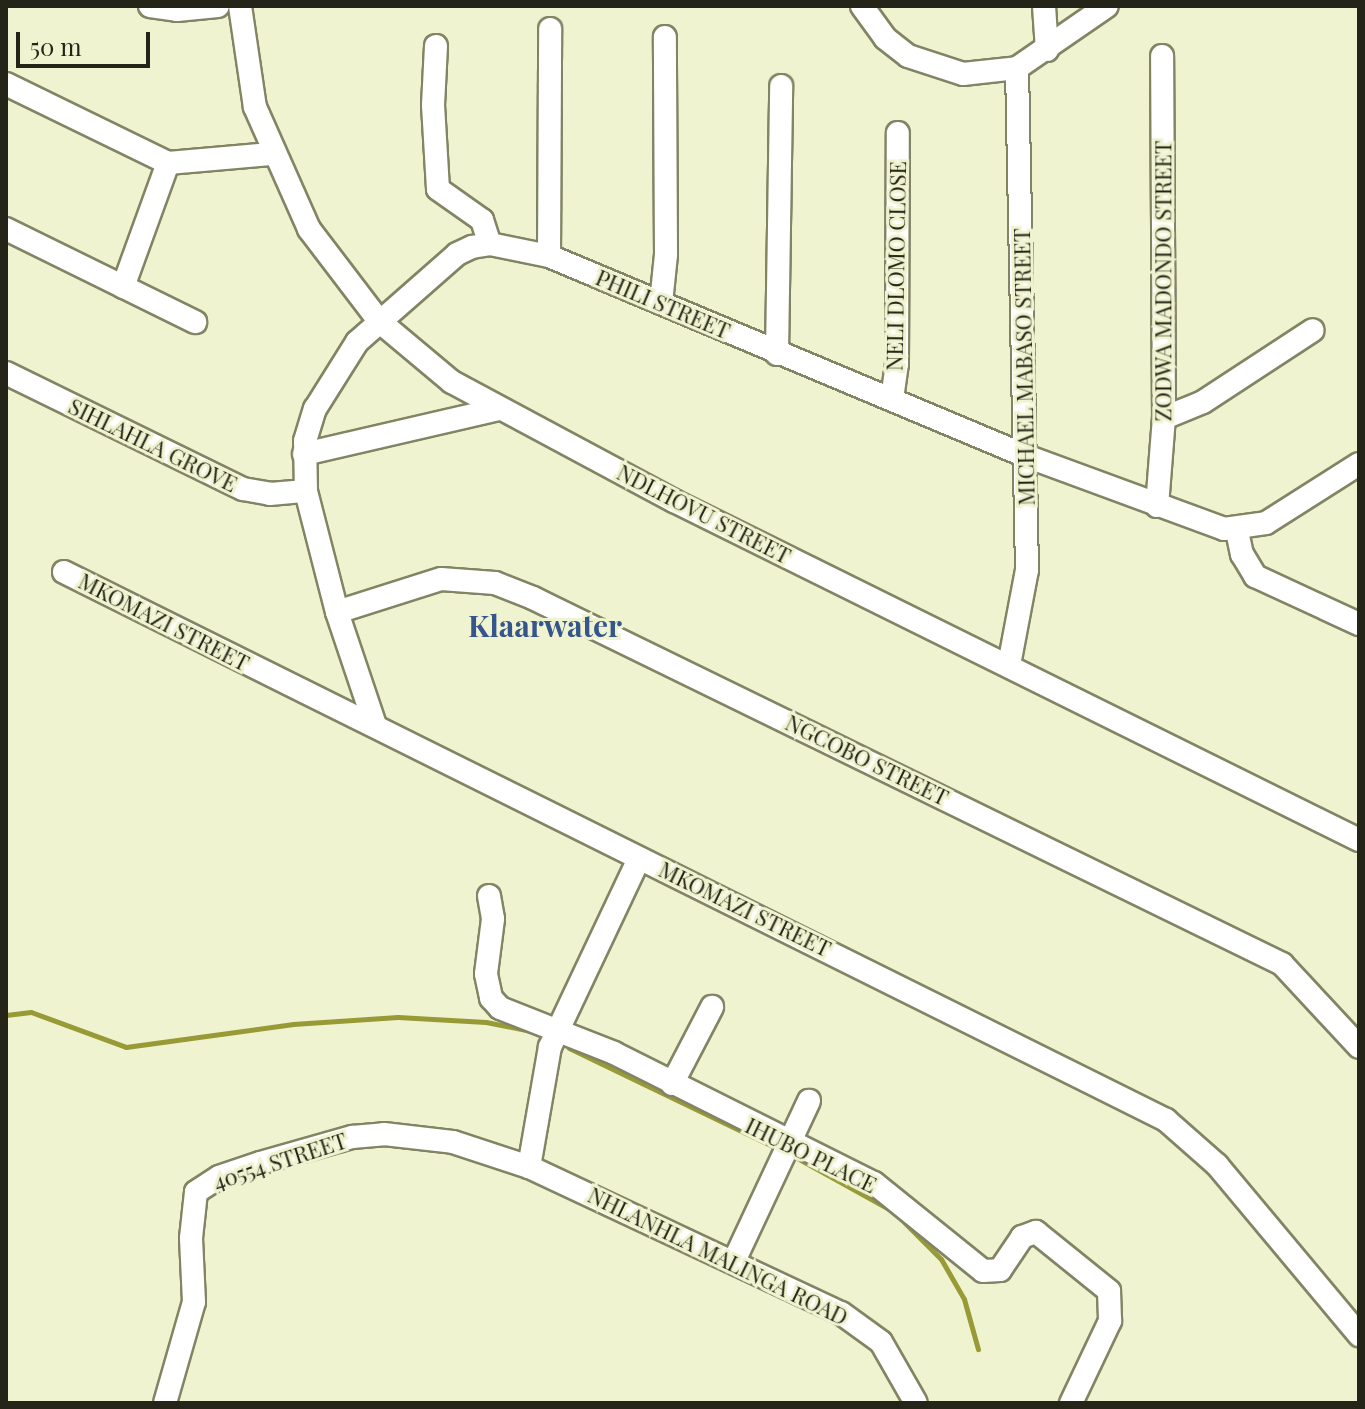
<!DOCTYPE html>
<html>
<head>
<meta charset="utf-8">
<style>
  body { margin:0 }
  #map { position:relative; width:1365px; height:1409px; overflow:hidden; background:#f0f3d0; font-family:"Playfair Display",serif }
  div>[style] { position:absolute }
  .stream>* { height:5px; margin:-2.5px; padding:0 2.5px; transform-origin:2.5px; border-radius:2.5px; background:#979a35 }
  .roads { filter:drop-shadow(2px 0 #828464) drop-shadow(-2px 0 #828464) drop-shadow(0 2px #828464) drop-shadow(0 -2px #828464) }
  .street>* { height:22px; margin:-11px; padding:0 11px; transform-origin:11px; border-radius:11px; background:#fff }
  span { translate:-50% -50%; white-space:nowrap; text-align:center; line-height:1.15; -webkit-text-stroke:6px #f0f3d0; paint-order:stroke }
  .street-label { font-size:22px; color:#242518 }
  .district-label { font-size:30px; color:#35558d; font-weight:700 }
  .frame { position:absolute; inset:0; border:8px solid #242518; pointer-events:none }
  .scale { position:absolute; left:16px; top:32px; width:134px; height:36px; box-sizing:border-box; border:4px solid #242518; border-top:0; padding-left:10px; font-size:24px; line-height:28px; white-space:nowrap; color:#242518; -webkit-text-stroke:6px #f0f3d0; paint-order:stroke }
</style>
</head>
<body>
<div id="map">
  <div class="stream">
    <div style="left:6px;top:1015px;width:25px;rotate:-7deg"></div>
    <div style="left:31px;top:1012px;width:101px;rotate:20.2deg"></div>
    <div style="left:126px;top:1047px;width:169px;rotate:-7.8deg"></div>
    <div style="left:293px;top:1024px;width:105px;rotate:-3.8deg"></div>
    <div style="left:398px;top:1017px;width:88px;rotate:3.3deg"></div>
    <div style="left:486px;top:1022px;width:46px;rotate:11.3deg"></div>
    <div style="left:569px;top:1048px;width:235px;rotate:25.7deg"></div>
    <div style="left:790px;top:1154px;width:119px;rotate:29.1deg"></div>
    <div style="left:894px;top:1212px;width:66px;rotate:45deg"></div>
    <div style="left:941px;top:1259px;width:46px;rotate:60.1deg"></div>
    <div style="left:964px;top:1299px;width:52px;rotate:74.4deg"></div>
  </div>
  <div class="roads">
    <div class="street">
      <div style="left:150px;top:6px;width:27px;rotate:8deg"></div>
      <div style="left:177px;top:10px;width:41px;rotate:-5.6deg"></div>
      <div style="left:240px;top:6px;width:102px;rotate:81.6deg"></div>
      <div style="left:255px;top:107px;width:133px;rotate:66.1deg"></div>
      <div style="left:309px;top:229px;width:116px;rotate:52.7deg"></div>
      <div style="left:379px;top:321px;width:95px;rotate:39.9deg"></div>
      <div style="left:452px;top:382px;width:252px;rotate:28.2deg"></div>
      <div style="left:674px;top:501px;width:764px;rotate:26.33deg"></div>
      <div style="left:862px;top:6px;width:39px;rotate:54deg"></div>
      <div style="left:885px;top:38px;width:29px;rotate:38deg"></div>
      <div style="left:908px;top:56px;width:58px;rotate:18.1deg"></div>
      <div style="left:963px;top:74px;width:54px;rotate:-6.3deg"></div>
      <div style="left:1017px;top:68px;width:109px;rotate:-34.6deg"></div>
      <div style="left:1044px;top:6px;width:44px;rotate:86.1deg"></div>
      <div style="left:436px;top:46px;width:59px;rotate:92.9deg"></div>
      <div style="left:433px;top:105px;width:84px;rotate:86.6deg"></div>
      <div style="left:438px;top:189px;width:54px;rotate:35.2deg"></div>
      <div style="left:482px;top:220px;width:25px;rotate:72deg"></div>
      <div style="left:6px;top:84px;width:180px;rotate:26deg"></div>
      <div style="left:168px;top:163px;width:103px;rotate:-5deg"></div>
      <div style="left:6px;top:229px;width:211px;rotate:26.2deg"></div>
      <div style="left:549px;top:256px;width:227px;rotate:-89.7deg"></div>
      <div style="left:123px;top:287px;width:132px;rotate:-70.1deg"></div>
      <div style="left:661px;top:303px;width:48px;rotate:-84.1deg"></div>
      <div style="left:666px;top:255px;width:218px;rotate:-90.3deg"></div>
      <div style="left:777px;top:354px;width:268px;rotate:-89.1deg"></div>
      <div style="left:6px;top:373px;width:264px;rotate:26.1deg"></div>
      <div style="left:243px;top:489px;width:27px;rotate:10deg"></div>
      <div style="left:270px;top:494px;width:36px;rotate:-5deg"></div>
      <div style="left:892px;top:399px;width:35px;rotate:-82deg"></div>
      <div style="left:897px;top:364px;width:231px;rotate:-89.8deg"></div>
      <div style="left:1164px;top:418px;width:42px;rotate:-22.3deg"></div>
      <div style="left:1203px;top:402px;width:131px;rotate:-33.2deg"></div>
      <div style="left:304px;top:454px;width:200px;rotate:-13deg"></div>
      <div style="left:1157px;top:506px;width:88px;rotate:-85.5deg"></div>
      <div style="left:1164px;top:418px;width:362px;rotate:-90.3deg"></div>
      <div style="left:1237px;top:531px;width:24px;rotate:78deg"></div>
      <div style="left:1242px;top:554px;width:26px;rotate:59deg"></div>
      <div style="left:1255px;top:576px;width:115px;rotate:24.8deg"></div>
      <div style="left:64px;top:572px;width:1231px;rotate:26.44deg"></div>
      <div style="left:1166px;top:1120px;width:68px;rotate:41.4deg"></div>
      <div style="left:1217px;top:1165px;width:222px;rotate:50.1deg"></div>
      <div style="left:337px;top:612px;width:109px;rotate:-17.6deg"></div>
      <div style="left:441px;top:579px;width:54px;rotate:4.2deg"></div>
      <div style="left:495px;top:583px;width:41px;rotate:21.5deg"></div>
      <div style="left:533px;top:598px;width:834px;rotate:26.04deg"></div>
      <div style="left:1282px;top:964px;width:113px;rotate:47.1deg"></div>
      <div style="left:1009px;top:665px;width:97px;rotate:-79.3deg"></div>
      <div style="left:1027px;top:570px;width:502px;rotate:-91.14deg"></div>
      <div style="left:375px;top:725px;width:119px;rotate:-108.6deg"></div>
      <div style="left:337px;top:612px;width:125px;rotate:-104.4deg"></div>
      <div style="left:306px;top:491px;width:50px;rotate:-91.1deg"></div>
      <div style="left:305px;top:441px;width:34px;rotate:-73deg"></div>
      <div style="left:315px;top:409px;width:79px;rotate:-57.9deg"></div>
      <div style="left:357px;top:342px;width:133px;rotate:-41.3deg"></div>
      <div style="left:457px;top:254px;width:17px;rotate:-25deg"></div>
      <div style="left:472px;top:247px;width:18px;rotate:-9deg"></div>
      <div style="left:490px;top:244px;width:60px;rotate:11.5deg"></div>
      <div style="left:549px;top:256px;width:517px;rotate:22.75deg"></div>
      <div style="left:1026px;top:456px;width:211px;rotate:20.2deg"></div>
      <div style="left:1224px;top:529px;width:42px;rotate:-8.1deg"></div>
      <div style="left:1266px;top:523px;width:110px;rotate:-32.4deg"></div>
      <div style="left:489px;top:896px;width:23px;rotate:80deg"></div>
      <div style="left:493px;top:919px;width:55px;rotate:97.3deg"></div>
      <div style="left:486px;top:974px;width:25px;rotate:78deg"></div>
      <div style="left:491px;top:998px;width:13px;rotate:48deg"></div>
      <div style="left:500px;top:1008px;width:123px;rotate:21.5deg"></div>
      <div style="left:614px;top:1053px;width:291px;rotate:26.6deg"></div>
      <div style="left:874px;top:1183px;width:140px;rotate:38.9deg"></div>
      <div style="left:983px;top:1271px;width:17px;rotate:-3deg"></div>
      <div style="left:1000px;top:1270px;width:40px;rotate:-56deg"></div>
      <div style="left:1022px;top:1237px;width:15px;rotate:-20deg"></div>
      <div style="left:1036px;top:1232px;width:94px;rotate:38.9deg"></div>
      <div style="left:1109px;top:1291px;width:30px;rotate:88deg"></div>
      <div style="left:1110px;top:1321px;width:91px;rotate:115.4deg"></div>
      <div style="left:672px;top:1084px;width:87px;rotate:-62.5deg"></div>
      <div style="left:529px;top:1167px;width:122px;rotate:-80.1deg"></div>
      <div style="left:550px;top:1047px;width:208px;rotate:-64.7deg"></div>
      <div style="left:734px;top:1261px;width:177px;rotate:-64.9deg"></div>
      <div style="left:165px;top:1403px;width:105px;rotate:-74deg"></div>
      <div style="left:194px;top:1302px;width:64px;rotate:-92.7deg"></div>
      <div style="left:191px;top:1238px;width:46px;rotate:-83.8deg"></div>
      <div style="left:196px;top:1192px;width:27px;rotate:-33deg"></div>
      <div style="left:219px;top:1177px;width:43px;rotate:-18.9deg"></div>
      <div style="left:260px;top:1163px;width:96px;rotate:-15.8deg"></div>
      <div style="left:352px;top:1137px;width:32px;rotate:-5deg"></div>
      <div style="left:384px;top:1134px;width:69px;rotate:6.6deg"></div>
      <div style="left:453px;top:1142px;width:80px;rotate:18.2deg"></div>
      <div style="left:529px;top:1167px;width:344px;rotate:25.1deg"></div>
      <div style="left:841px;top:1313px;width:49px;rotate:35.9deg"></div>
      <div style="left:881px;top:1342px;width:70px;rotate:60.2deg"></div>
    </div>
  </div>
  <div class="street-label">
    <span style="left:896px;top:266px;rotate:-89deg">NELI DLOMO CLOSE</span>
    <span style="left:1163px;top:281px;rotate:-90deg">ZODWA MADONDO STREET</span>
    <span style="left:663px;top:304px;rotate:23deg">PHILI STREET</span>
    <span style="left:1024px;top:367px;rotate:-91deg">MICHAEL MABASO STREET</span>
    <span style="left:153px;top:445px;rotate:26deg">SIHLAHLA GROVE</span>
    <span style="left:704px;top:514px;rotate:27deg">NDLHOVU STREET</span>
    <span style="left:164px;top:622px;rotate:27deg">MKOMAZI STREET</span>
    <span style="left:867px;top:760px;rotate:26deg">NGCOBO STREET</span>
    <span style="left:745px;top:909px;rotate:26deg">MKOMAZI STREET</span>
    <span style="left:811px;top:1155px;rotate:26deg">IHUBO PLACE</span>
    <span style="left:280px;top:1161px;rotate:-18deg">40554 STREET</span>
    <span style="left:718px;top:1256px;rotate:26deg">NHLANHLA MALINGA ROAD</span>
  </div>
  <div class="district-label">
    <span style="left:545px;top:625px">Klaarwater</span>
  </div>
  <div class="frame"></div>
  <div class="scale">50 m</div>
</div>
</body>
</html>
